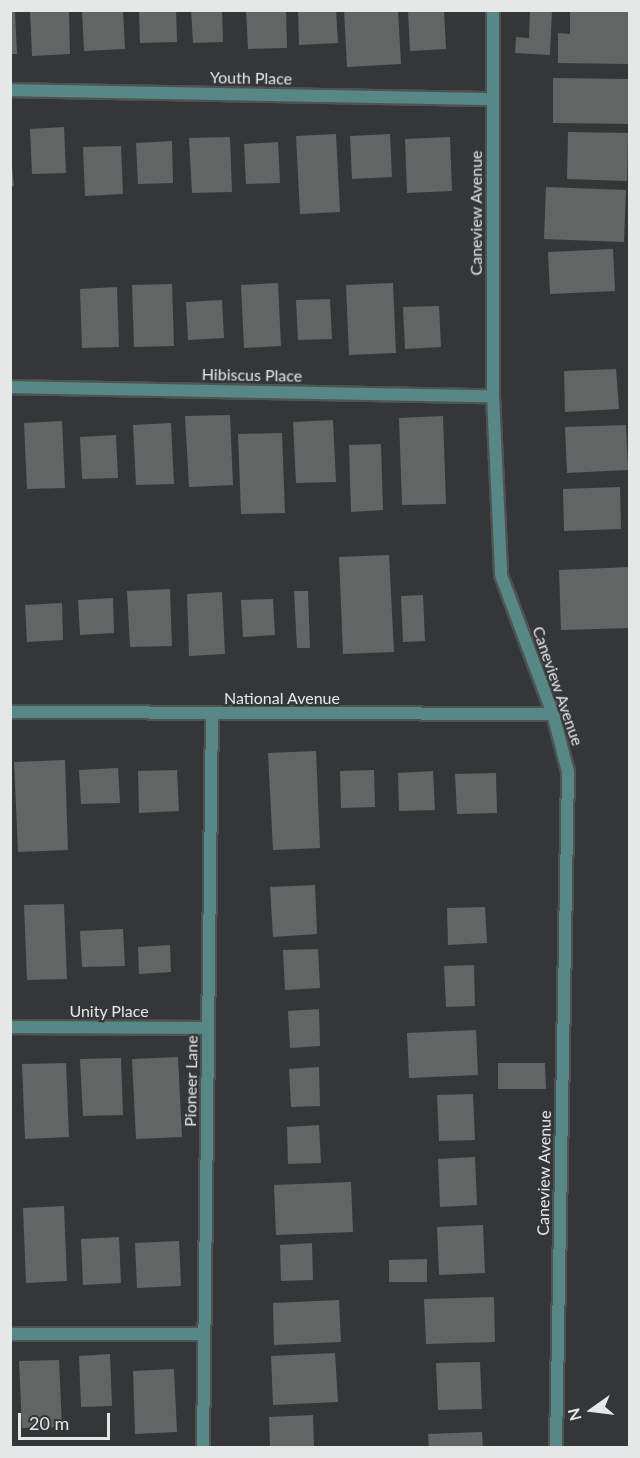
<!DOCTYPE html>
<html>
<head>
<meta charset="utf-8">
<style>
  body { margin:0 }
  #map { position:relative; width:640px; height:1458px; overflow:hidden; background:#333737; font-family:Lato,sans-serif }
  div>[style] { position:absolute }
  .building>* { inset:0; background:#616665 }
  .roads { filter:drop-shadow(2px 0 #505353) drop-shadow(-2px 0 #505353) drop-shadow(0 2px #505353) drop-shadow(0 -2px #505353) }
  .street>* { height:12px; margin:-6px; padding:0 6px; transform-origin:6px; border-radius:6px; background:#578885 }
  span { translate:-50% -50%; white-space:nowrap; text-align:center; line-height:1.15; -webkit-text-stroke:4.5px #333737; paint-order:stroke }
  .street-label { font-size:16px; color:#e6e8e8 }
  .frame { position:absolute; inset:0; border:12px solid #e6e8e8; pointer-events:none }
  .north { position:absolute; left:562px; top:1380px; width:60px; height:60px; -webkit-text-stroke:4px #333737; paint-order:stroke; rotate:256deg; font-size:16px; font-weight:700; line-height:24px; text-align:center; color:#e6e8e8 }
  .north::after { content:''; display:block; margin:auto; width:21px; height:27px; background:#e6e8e8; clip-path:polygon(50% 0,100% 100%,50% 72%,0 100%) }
  .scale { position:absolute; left:18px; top:1413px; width:92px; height:27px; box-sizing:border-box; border:3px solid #e6e8e8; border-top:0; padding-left:8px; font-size:18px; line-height:21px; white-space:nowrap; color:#e6e8e8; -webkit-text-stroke:4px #333737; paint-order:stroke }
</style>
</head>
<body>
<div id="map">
  <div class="building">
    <div style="clip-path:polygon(10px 10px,15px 10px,17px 54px,10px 54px)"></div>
    <div style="clip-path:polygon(30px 10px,69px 10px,70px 54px,32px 56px)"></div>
    <div style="clip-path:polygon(82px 10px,123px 10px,125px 49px,84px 51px)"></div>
    <div style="clip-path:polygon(139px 10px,176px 10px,177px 42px,140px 43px)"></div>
    <div style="clip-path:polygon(191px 10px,222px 10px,223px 42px,193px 43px)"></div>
    <div style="clip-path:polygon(246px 10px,286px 10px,287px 48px,248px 49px)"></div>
    <div style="clip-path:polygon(298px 10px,336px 10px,338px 43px,299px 45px)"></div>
    <div style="clip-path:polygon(344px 10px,398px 10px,401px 64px,347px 67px)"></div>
    <div style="clip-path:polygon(408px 10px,444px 10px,446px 49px,410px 51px)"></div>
    <div style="clip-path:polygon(530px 10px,552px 10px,550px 55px,515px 53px,516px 37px,529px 38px)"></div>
    <div style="clip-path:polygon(570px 12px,628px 12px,628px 64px,558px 63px,558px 33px,570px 34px)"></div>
    <div style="clip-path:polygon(553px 78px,630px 79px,630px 124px,553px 123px)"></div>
    <div style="clip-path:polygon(64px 127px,66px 173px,32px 174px,30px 129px)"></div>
    <div style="clip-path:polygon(568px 132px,628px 133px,627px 181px,567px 179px)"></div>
    <div style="clip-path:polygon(336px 134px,340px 212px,300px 214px,296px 136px)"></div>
    <div style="clip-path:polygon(390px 134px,392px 177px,352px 179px,350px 136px)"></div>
    <div style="clip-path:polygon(230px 137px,232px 192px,192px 193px,189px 138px)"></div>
    <div style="clip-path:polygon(450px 137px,452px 191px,407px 193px,405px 139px)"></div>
    <div style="clip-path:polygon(172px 141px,173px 183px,138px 184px,136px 143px)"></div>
    <div style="clip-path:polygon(278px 142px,280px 183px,246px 184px,244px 144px)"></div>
    <div style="clip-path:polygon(121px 146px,123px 194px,85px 196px,83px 147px)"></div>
    <div style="clip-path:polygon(10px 147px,14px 186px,10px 187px)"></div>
    <div style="clip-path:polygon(546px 187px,626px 190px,624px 242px,544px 239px)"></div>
    <div style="clip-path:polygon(613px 249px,615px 291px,550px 294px,548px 252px)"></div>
    <div style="clip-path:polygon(278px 283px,281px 346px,244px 348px,241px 285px)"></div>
    <div style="clip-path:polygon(393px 283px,396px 353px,349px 355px,346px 285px)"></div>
    <div style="clip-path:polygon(172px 284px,174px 346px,134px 347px,132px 285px)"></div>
    <div style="clip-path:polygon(117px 287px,119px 347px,82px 348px,80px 289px)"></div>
    <div style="clip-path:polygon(330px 299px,332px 339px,298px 340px,296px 300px)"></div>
    <div style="clip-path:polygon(222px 300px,224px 338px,188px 340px,186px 302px)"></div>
    <div style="clip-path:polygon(439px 306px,441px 347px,405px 349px,403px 307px)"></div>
    <div style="clip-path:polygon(616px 369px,619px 409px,565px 412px,564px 371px)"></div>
    <div style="clip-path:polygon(230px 415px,233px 485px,189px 487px,185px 416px)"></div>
    <div style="clip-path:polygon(443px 416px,446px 504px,402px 505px,399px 418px)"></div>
    <div style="clip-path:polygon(333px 420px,336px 482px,296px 483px,293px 422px)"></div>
    <div style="clip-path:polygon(62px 421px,65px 488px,27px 489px,24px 423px)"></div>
    <div style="clip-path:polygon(171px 423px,174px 484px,136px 485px,133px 425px)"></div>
    <div style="clip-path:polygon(626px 425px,628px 470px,567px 473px,565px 427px)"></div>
    <div style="clip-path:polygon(282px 433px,285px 513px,241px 514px,238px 434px)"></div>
    <div style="clip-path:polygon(116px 435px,118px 478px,82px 479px,80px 437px)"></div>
    <div style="clip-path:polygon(381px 444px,383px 510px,351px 512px,349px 445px)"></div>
    <div style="clip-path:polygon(620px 487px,621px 529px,564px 531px,563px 489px)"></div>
    <div style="clip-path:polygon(389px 555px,394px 652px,343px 654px,339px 557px)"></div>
    <div style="clip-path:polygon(630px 567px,630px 628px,561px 630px,559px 570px)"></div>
    <div style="clip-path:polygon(170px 589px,172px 646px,130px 647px,127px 591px)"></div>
    <div style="clip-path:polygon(294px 591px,308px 591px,310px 648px,297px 648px)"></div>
    <div style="clip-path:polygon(222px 592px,225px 654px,189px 656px,187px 594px)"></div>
    <div style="clip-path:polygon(423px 595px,425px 641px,403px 642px,401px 596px)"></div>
    <div style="clip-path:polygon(113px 598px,114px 633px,80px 635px,78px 600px)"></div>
    <div style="clip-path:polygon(273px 599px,275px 635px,243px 637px,241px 600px)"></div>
    <div style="clip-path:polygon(62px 603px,63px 640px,27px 642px,25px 605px)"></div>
    <div style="clip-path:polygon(316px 751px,320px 848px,273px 850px,268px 753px)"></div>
    <div style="clip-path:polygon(65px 760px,68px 850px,18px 852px,14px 762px)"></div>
    <div style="clip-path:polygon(118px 768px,120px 803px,81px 804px,79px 770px)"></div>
    <div style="clip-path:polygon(177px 770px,179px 811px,139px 813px,138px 771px)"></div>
    <div style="clip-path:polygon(374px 770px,375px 807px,341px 808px,340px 771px)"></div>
    <div style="clip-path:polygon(433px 771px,435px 810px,399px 811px,398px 773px)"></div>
    <div style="clip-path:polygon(496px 773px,497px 813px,457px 814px,455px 774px)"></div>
    <div style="clip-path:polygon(315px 885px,317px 934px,273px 937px,270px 887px)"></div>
    <div style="clip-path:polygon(64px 904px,67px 979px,27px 980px,24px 905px)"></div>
    <div style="clip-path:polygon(485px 907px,487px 943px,448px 945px,447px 908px)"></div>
    <div style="clip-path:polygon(123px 929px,125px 966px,82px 967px,80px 931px)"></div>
    <div style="clip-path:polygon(170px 945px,171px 972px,139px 974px,138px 947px)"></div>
    <div style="clip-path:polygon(318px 949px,320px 988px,285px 990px,283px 950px)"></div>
    <div style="clip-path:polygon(474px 965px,475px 1006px,446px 1007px,444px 966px)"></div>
    <div style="clip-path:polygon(319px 1009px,320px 1046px,290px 1048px,288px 1011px)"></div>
    <div style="clip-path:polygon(476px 1030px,478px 1075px,409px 1078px,407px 1033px)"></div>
    <div style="clip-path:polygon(178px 1057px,182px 1137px,136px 1139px,132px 1059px)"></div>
    <div style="clip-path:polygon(121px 1058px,123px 1115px,83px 1116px,80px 1059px)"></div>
    <div style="clip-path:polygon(66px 1063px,69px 1137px,25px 1139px,22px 1064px)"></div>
    <div style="clip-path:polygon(498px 1063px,545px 1063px,546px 1089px,498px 1089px)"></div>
    <div style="clip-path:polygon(319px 1067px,320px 1106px,291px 1107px,289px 1069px)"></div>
    <div style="clip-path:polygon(473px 1094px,475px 1140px,439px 1141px,437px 1095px)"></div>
    <div style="clip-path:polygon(319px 1125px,321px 1163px,288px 1164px,287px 1127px)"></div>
    <div style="clip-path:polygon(475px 1157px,477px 1205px,440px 1207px,438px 1159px)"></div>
    <div style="clip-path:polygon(351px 1182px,353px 1232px,276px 1235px,274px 1185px)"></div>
    <div style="clip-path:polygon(64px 1206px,67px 1281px,26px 1283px,23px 1208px)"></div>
    <div style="clip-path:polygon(483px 1225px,485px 1273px,439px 1275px,437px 1227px)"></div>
    <div style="clip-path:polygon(119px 1237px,121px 1283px,83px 1285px,81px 1239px)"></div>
    <div style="clip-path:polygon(179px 1241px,181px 1286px,137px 1288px,135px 1243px)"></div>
    <div style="clip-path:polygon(312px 1243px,313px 1280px,281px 1281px,280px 1245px)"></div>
    <div style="clip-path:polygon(427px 1259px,427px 1282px,389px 1282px,389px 1260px)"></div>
    <div style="clip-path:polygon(494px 1297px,495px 1342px,426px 1344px,424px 1299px)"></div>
    <div style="clip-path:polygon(339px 1300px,341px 1342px,274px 1345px,273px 1303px)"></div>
    <div style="clip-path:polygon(335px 1353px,338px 1402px,273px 1405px,271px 1356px)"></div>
    <div style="clip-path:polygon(110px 1354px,112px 1406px,81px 1407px,79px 1356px)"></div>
    <div style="clip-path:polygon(59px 1360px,62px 1427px,22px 1428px,19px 1361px)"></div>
    <div style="clip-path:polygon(480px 1362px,482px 1409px,438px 1410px,436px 1363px)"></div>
    <div style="clip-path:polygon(174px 1369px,177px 1432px,135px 1434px,133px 1371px)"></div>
    <div style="clip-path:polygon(313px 1415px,314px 1448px,270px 1448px,269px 1417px)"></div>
    <div style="clip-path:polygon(482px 1432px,483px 1448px,429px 1448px,428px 1434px)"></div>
  </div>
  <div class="roads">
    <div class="street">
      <div style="left:493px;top:10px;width:386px;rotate:90deg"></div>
      <div style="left:493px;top:396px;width:179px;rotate:87.4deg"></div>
      <div style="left:501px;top:575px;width:148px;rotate:69.5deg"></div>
      <div style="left:553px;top:714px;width:60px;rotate:75.5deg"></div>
      <div style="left:568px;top:772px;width:676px;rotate:91.02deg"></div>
      <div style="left:10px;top:90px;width:482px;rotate:1.1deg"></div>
      <div style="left:10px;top:387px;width:483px;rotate:1.1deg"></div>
      <div style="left:10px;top:712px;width:543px;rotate:0.21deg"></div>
      <div style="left:10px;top:1027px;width:198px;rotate:0.3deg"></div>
      <div style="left:10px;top:1334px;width:194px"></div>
      <div style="left:203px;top:1448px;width:733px;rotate:-89.3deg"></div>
    </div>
  </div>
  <div class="street-label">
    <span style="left:251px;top:78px;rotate:1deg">Youth Place</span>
    <span style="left:476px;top:213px;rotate:-90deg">Caneview Avenue</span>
    <span style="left:252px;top:375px;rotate:1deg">Hibiscus Place</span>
    <span style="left:558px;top:686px;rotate:71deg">Caneview Avenue</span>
    <span style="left:282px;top:698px">National Avenue</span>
    <span style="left:109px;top:1011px">Unity Place</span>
    <span style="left:191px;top:1081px;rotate:-89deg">Pioneer Lane</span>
    <span style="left:544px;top:1173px;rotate:-89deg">Caneview Avenue</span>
  </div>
  <div class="frame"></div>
  <div class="north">N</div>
  <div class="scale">20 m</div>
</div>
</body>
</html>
